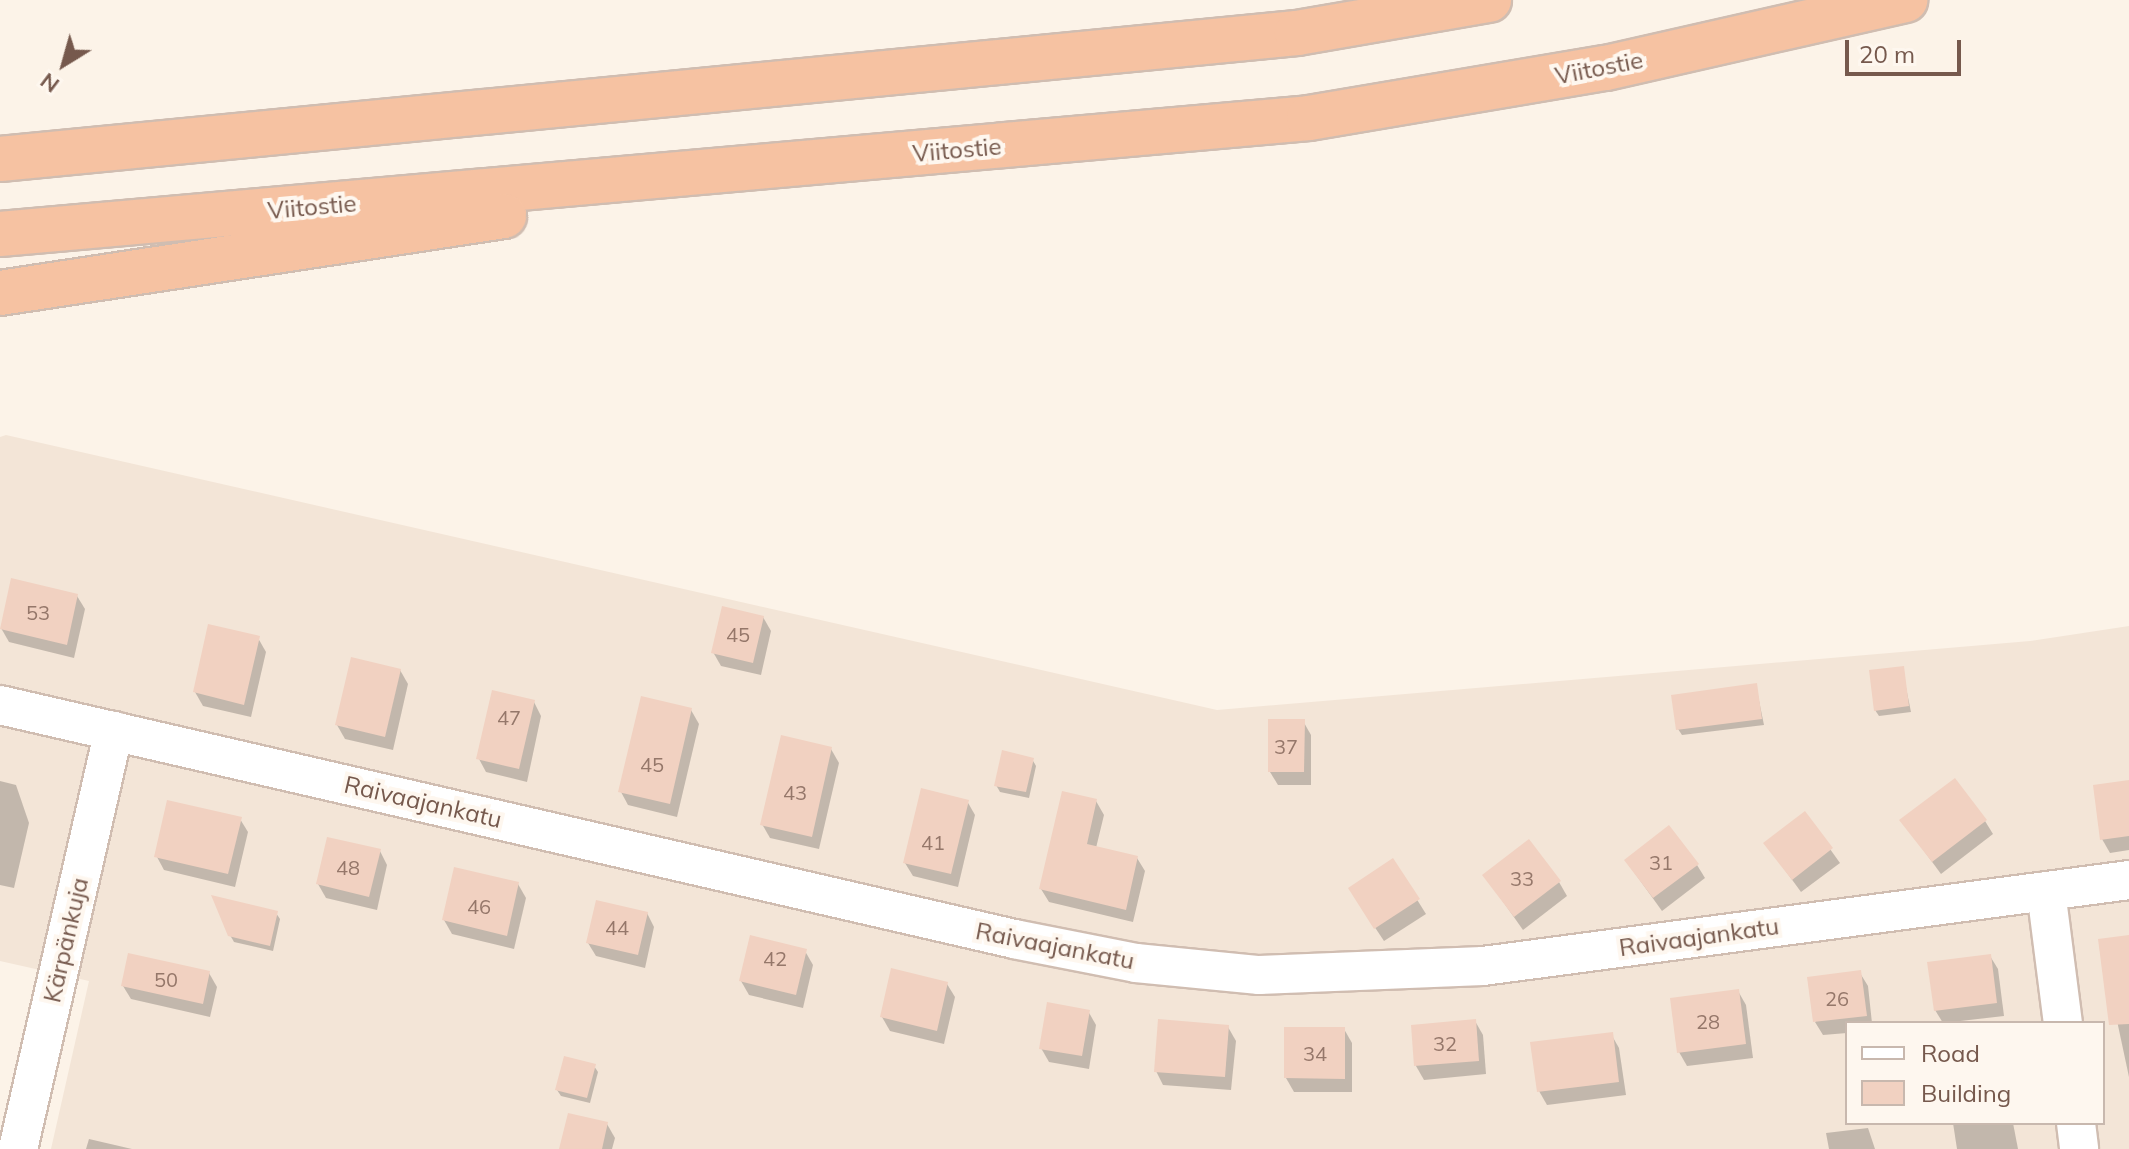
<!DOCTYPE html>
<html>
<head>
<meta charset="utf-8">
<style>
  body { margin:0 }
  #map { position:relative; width:2129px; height:1149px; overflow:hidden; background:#fcf3e8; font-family:Mulish,sans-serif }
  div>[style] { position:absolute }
  .residential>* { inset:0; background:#f3e5d7 }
  .shadow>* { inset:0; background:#0003 }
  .building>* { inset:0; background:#f1d1c1 }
  .roads { filter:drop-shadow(2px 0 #d0bdb1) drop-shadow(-2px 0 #d0bdb1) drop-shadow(0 2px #d0bdb1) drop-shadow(0 -2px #d0bdb1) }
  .minor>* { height:38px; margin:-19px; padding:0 19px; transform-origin:19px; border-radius:19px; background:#fff }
  .trunk>* { height:44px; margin:-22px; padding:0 22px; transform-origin:22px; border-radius:22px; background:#f6c2a2 }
  span { translate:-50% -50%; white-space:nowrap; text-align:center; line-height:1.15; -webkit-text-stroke:8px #fef7ef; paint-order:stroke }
  .number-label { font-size:20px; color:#95776a }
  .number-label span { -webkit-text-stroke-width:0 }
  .street-label { font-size:24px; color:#76594d }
  .legend { position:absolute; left:1845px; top:1021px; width:260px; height:104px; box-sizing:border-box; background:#fef7ef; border:2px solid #c8b8ae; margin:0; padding:10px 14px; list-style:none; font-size:24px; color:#76594d }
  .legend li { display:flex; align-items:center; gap:16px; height:40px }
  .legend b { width:40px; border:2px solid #c8b8ae }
  .north { position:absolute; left:24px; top:24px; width:80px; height:80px; -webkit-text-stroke:6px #fef7ef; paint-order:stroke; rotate:217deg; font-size:22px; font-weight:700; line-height:32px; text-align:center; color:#76594d }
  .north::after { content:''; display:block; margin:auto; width:28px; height:36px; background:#76594d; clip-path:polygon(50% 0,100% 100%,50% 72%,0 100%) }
  .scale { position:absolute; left:1845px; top:40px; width:116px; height:36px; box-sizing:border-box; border:4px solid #76594d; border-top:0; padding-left:10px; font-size:24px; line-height:28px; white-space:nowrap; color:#76594d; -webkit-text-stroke:6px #fef7ef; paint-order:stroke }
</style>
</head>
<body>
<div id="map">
  <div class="residential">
    <div style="clip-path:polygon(evenodd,6px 435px,1217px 710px,2030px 641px,2129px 626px,2129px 1149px,51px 1149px,89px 981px,0 961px,0 437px,6px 435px,1847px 1023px,2103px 1023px,2103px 1123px,1847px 1123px,1847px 1023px)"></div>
  </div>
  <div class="shadow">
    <div style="clip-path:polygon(77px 596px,85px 609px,74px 658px,9px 642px,1px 628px)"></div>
    <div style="clip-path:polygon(763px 617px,771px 631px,761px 675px,721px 666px,713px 652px)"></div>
    <div style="clip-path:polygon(258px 638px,266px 652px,251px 717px,203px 706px,195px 692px)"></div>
    <div style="clip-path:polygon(1902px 668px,1911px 712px,1879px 716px,1875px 710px)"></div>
    <div style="clip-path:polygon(400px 670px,408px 684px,393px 750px,345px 739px,337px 725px)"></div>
    <div style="clip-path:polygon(1756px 686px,1764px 725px,1682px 735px,1678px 729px)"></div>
    <div style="clip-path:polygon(534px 702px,541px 716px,527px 782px,486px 772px,479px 759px)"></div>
    <div style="clip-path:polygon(691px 710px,699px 724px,677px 817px,628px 805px,621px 792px)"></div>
    <div style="clip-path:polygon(1303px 721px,1311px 735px,1311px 785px,1278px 785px,1270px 772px)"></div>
    <div style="clip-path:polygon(831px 749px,839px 763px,819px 849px,770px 838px,762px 824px)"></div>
    <div style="clip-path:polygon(1032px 759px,1036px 766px,1029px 798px,1000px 792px,996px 785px)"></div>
    <div style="clip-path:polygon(0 781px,16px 785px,29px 823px,14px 888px,0 885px)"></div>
    <div style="clip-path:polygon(2129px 782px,2129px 850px,2110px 853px,2102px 839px)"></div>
    <div style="clip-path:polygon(967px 801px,975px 815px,958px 887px,913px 876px,905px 863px)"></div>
    <div style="clip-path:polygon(1096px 801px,1104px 815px,1096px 848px,1137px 858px,1145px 871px,1133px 922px,1049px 902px,1041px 889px)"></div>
    <div style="clip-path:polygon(1805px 814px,1840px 863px,1801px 892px,1766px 844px)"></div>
    <div style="clip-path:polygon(240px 819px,248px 832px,235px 887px,164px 870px,157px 857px)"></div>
    <div style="clip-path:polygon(1902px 821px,1985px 821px,1993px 834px,1941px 874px)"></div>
    <div style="clip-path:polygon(380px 851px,387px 865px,377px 910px,326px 898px,318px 884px)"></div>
    <div style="clip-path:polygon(1393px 861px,1426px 914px,1384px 941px,1358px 902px)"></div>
    <div style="clip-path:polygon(1626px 861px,1697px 865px,1705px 878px,1662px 911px)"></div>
    <div style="clip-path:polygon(1485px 876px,1559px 882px,1567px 896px,1523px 930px)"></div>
    <div style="clip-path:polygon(518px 884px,526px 898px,514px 949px,452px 934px,444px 920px)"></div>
    <div style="clip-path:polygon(276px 913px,280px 919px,273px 951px,234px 942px,230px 935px)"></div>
    <div style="clip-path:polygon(647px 913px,654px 927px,645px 968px,596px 956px,588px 943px)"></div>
    <div style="clip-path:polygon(2129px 937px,2129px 1077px,2100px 941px)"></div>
    <div style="clip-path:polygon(805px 951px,813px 965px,803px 1008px,749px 995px,741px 981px)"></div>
    <div style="clip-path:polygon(1990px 956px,1998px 969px,2004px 1016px,1943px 1023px,1935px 1010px)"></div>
    <div style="clip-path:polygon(209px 973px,217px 987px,210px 1017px,131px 999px,123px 986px)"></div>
    <div style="clip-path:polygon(1860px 973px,1868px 986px,1872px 1023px,1847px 1023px,1847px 1033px,1823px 1035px,1815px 1022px)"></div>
    <div style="clip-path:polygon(947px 984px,955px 997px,944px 1044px,890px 1031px,882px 1017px)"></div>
    <div style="clip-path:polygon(1738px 991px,1746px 1005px,1753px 1058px,1687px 1066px,1679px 1052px)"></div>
    <div style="clip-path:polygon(1088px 1011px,1096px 1025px,1089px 1069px,1049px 1062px,1041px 1048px)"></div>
    <div style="clip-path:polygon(1475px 1021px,1483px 1035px,1486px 1074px,1424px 1080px,1416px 1066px,1413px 1026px)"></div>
    <div style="clip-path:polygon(1228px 1027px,1236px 1041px,1231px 1090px,1163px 1085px,1156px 1071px)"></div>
    <div style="clip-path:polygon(1344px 1029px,1352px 1043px,1352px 1092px,1294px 1092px,1286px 1078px)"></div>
    <div style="clip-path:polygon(1611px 1034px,1619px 1048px,1626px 1095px,1547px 1105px,1539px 1091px)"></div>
    <div style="clip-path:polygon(594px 1066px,598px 1072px,590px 1103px,561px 1096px,557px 1090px)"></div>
    <div style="clip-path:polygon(1953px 1123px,2013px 1123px,2018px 1149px,1957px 1149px)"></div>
    <div style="clip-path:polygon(607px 1124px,615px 1138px,612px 1149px,561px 1149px)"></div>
    <div style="clip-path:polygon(1868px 1128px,1875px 1149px,1829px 1149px,1826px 1133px)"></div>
    <div style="clip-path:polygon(89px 1139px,132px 1149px,86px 1149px)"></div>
  </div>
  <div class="building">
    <div style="clip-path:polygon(11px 578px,78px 594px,67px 645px,0 629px)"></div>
    <div style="clip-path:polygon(722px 606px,764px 616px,753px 663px,711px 653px)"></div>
    <div style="clip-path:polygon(208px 624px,260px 636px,244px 705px,193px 692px)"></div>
    <div style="clip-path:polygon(351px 657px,401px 669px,385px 737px,335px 725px)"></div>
    <div style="clip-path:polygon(1904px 666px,1909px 706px,1874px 711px,1869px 670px)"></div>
    <div style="clip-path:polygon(1757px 683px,1762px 719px,1676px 730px,1671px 695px)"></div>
    <div style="clip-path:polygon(492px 690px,535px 700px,519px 769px,476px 759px)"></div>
    <div style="clip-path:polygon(641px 696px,692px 708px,670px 804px,618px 792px)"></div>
    <div style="clip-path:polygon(1268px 719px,1305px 719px,1304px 772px,1268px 772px)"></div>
    <div style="clip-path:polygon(781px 735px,832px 747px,812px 837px,760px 825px)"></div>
    <div style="clip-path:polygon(1002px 750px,1034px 758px,1026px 792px,994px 786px)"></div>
    <div style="clip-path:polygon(1955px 778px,1987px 820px,1932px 862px,1899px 820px)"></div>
    <div style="clip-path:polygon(2129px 780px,2129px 836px,2100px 840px,2093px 785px)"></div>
    <div style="clip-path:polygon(921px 788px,969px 800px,951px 874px,903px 863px)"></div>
    <div style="clip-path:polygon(1062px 791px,1097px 799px,1087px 844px,1138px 856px,1126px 910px,1039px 889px)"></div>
    <div style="clip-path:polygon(167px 800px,242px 817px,228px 874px,154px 857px)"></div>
    <div style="clip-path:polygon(1805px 811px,1833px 848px,1792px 880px,1763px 843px)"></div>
    <div style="clip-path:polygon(1669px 825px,1699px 864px,1653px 898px,1624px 860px)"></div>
    <div style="clip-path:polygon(327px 837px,381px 849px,369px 897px,316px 884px)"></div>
    <div style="clip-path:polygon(1529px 839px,1561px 881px,1514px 917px,1482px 875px)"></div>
    <div style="clip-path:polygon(1393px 858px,1420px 899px,1374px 929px,1348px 888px)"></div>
    <div style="clip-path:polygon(454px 867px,519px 882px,507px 936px,442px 920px)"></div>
    <div style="clip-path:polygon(211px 895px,278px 911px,270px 946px,228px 936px)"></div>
    <div style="clip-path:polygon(596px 900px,648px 912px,638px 955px,586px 943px)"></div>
    <div style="clip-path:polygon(750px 935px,807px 949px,796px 995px,739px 981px)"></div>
    <div style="clip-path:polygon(2129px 935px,2129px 1024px,2109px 1025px,2098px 939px)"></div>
    <div style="clip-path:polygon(128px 953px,210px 971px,203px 1004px,121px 986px)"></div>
    <div style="clip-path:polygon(1991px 954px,1997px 1003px,1934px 1011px,1927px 962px)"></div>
    <div style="clip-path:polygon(891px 968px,948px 982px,937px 1031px,880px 1017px)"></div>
    <div style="clip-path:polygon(1861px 970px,1867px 1016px,1813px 1022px,1807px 977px)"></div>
    <div style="clip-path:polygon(1739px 989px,1746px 1044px,1677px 1053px,1670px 998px)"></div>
    <div style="clip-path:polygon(1047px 1002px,1090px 1010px,1082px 1056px,1039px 1049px)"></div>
    <div style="clip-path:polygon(1158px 1019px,1229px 1025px,1225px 1077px,1154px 1072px)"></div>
    <div style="clip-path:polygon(1476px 1019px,1479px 1061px,1414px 1066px,1411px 1025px)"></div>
    <div style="clip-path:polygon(1284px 1027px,1345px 1027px,1345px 1079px,1284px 1078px)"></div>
    <div style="clip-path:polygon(1613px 1032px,1619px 1082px,1537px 1092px,1530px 1042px)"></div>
    <div style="clip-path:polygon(564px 1056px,596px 1064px,587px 1098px,555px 1090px)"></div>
    <div style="clip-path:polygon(568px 1113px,608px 1122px,602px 1149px,559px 1149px)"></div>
  </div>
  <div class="roads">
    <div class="minor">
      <div style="left:0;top:705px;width:1041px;rotate:12.99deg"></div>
      <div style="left:1014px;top:939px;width:124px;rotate:11.1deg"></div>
      <div style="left:1136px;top:963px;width:124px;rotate:5.6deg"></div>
      <div style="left:1259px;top:975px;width:224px;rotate:-2.3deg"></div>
      <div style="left:1483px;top:966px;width:652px;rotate:-7.58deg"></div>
      <div style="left:2046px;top:891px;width:133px;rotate:82.7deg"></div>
      <div style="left:2076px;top:1123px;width:26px;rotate:83deg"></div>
      <div style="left:18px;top:1149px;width:429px;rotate:-77.1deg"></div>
    </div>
    <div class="trunk">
      <div style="left:0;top:159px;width:1303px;rotate:-5.55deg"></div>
      <div style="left:1297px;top:33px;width:195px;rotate:-9.8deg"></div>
      <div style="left:0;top:234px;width:1314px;rotate:-5.06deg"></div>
      <div style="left:1309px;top:118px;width:301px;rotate:-9.6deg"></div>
      <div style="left:1606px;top:68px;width:307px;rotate:-12.8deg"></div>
      <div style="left:0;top:293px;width:510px;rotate:-8.69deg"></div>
    </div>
  </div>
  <div class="number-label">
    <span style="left:38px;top:612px">53</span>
    <span style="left:738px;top:634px">45</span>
    <span style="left:509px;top:717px">47</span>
    <span style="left:1286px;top:746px">37</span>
    <span style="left:652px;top:764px">45</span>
    <span style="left:795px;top:792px">43</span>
    <span style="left:933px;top:842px">41</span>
    <span style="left:1661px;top:862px">31</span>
    <span style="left:348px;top:867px">48</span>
    <span style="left:1522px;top:878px">33</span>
    <span style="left:479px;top:906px">46</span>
    <span style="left:617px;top:927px">44</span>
    <span style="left:775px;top:958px">42</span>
    <span style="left:166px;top:979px">50</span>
    <span style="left:1837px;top:998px">26</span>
    <span style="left:1708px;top:1021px">28</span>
    <span style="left:1445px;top:1043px">32</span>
    <span style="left:1315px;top:1053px">34</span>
  </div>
  <div class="street-label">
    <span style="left:1599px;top:68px;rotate:-11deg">Viitostie</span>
    <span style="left:957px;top:150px;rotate:-5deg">Viitostie</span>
    <span style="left:312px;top:207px;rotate:-5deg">Viitostie</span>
    <span style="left:423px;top:802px;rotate:13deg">Raivaajankatu</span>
    <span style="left:1699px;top:937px;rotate:-8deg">Raivaajankatu</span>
    <span style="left:66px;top:940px;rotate:-77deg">Kärpänkuja</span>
    <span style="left:1055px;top:946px;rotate:11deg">Raivaajankatu</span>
  </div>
  <ul class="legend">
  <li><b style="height:10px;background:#fff"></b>Road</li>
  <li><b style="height:22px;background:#f1d1c1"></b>Building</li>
  </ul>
  <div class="north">N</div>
  <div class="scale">20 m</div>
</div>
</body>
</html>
